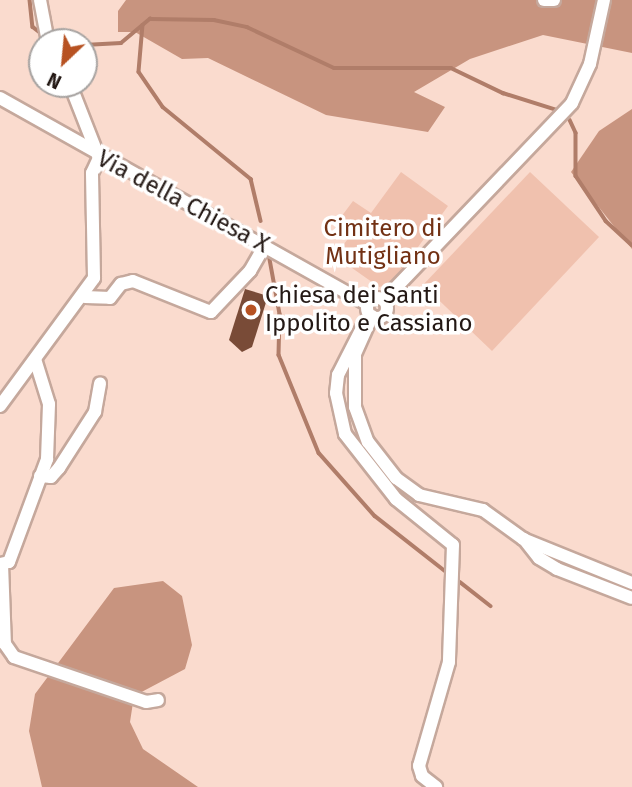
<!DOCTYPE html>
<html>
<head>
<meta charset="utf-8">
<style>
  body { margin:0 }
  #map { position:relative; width:632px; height:787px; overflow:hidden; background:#fadbce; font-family:"Fira Sans",sans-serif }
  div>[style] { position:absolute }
  .green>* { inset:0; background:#f0c1ae }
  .forest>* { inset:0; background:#c8947f }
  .stream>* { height:3.5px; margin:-1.75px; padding:0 1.75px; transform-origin:1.75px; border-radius:1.75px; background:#b07d69 }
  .building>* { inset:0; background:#794b37 }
  .roads { filter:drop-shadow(2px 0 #c5a89c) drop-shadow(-2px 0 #c5a89c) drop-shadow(0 2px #c5a89c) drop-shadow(0 -2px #c5a89c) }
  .minor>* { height:12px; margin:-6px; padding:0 6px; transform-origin:6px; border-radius:6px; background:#fff }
  .minor>.ring { margin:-6px; padding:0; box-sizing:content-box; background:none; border:12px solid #fff; border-radius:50% }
  .dots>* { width:19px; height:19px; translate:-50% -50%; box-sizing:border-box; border:4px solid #fff; border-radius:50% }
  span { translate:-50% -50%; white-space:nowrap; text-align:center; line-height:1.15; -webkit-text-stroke:7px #fff; paint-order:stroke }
  .street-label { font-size:24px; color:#241915 }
  .park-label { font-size:24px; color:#723114 }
  .poi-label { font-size:24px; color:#241915 }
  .left { translate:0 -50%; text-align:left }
  .north { position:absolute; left:28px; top:28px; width:70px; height:70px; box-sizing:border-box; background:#fff; border:2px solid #a7a3a1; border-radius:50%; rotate:206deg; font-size:19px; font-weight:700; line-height:28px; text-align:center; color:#241915 }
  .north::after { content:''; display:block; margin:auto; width:24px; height:32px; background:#b75222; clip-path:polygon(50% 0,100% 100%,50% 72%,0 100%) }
</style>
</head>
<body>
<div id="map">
  <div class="green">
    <div style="clip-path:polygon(401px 172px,448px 206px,391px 284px,379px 287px,335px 256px,353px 232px,338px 221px,353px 201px,371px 213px)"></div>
    <div style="clip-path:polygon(530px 172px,599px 237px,492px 351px,423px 285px)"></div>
  </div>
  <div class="forest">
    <div style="clip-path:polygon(126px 0,632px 0,632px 53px,543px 35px,470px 59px,414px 92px,445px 107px,428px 132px,326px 115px,208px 58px,182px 59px,135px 32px,118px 32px,118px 11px)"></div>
    <div style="clip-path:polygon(632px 109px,632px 249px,571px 172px,599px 131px)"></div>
    <div style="clip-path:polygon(163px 581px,182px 596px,192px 645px,185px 669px,134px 696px,130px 722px,143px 749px,198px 787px,42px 787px,29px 731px,35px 694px,114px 588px)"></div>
  </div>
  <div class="stream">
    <div style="left:30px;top:0;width:27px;rotate:84deg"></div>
    <div style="left:33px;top:27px;width:11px;rotate:38deg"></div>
    <div style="left:143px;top:25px;width:47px;rotate:94.9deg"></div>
    <div style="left:139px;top:72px;width:42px;rotate:55.6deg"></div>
    <div style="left:163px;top:107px;width:114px;rotate:39.3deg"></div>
    <div style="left:251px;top:179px;width:43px;rotate:76.6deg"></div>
    <div style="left:52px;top:38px;width:13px;rotate:18deg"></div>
    <div style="left:84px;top:45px;width:37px;rotate:-3deg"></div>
    <div style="left:121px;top:43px;width:38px;rotate:-40deg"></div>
    <div style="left:150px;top:19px;width:64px;rotate:0.9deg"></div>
    <div style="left:214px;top:20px;width:34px;rotate:12deg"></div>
    <div style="left:247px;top:27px;width:96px;rotate:25.2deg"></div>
    <div style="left:334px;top:68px;width:117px"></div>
    <div style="left:451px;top:68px;width:58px;rotate:25.7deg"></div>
    <div style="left:503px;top:93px;width:60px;rotate:17.5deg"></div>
    <div style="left:570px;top:120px;width:14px;rotate:65deg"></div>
    <div style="left:576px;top:133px;width:43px;rotate:90deg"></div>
    <div style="left:576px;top:176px;width:54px;rotate:56.3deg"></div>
    <div style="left:606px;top:221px;width:35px;rotate:43deg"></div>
    <div style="left:269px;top:254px;width:61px;rotate:79.6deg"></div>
    <div style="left:280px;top:314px;width:41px;rotate:91.4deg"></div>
    <div style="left:279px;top:355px;width:106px;rotate:67.8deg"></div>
    <div style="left:319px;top:453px;width:84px;rotate:48.4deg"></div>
    <div style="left:375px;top:516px;width:94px;rotate:38.1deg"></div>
    <div style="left:460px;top:582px;width:39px;rotate:38deg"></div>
  </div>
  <div class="building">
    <div style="clip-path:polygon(245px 289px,268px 296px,252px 347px,242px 352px,229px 340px)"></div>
  </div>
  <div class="roads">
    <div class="minor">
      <div style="left:40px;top:0;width:43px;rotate:79.2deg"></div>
      <div style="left:544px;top:0;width:10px"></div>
      <div style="left:0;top:98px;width:421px;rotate:29.3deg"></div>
      <div style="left:85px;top:297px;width:25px;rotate:2deg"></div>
      <div style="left:110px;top:298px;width:18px;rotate:-52deg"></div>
      <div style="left:121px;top:284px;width:12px;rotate:-14deg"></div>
      <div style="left:133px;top:281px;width:84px;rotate:21.7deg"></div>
      <div style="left:211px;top:312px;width:57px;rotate:-46.4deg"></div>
      <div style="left:250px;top:271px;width:30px;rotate:-60deg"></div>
      <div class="ring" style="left:367px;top:298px;width:8px;height:8px"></div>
      <div style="left:384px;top:300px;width:272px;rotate:-46.3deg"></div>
      <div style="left:572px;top:103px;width:43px;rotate:-65.2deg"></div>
      <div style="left:590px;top:64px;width:66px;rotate:-77.7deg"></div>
      <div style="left:372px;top:316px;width:42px;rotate:114.1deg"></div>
      <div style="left:355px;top:354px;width:53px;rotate:90deg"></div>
      <div style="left:355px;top:407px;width:37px;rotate:70deg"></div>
      <div style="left:368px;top:442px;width:46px;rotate:52.1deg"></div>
      <div style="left:396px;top:478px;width:29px;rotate:36deg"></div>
      <div style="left:419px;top:495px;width:66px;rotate:13.2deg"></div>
      <div style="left:483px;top:510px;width:49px;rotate:35.9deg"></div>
      <div style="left:523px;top:539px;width:118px;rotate:22deg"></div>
      <div style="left:363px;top:326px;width:55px;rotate:117deg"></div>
      <div style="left:338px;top:375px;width:18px;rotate:96deg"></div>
      <div style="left:336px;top:393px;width:42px;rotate:77.6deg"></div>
      <div style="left:345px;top:434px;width:83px;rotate:51.9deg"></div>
      <div style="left:396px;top:499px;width:73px;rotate:38.9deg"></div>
      <div style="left:453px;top:545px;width:117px;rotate:92deg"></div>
      <div style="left:449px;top:662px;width:108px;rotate:106.1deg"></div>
      <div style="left:419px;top:766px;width:10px;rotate:73deg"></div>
      <div style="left:422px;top:776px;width:18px;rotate:38deg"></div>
      <div style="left:0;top:406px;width:159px;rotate:-53.7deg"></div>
      <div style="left:94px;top:278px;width:105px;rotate:-91.1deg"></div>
      <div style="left:92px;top:173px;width:17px;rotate:-65deg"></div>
      <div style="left:99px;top:158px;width:79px;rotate:-111.4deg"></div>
      <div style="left:40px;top:476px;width:11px;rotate:5deg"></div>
      <div style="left:51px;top:477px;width:12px;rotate:-48deg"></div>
      <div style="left:59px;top:468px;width:67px;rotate:-57.3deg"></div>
      <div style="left:95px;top:412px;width:29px;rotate:-80deg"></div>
      <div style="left:524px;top:539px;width:24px;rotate:52deg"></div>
      <div style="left:539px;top:558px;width:21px;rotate:31deg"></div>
      <div style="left:557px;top:569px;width:80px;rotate:21.1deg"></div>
      <div style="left:0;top:564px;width:9px;rotate:-13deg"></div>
      <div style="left:9px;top:562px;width:110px;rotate:-69.7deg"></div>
      <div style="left:47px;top:459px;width:55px;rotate:-87.9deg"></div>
      <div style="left:49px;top:404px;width:47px;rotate:-107.3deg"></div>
      <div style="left:2px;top:564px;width:80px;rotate:87.9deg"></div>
      <div style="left:5px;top:644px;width:16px;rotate:55deg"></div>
      <div style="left:14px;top:657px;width:139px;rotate:18.8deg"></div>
      <div style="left:146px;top:702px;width:12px;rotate:-9deg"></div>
    </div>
  </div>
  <div class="dots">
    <div style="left:251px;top:310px;background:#b75222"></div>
  </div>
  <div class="street-label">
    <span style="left:183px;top:202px;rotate:28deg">Via della Chiesa X</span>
  </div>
  <div class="park-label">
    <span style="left:383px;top:243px">Cimitero di<br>Mutigliano</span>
  </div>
  <div class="poi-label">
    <span class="left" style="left:265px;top:310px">Chiesa dei Santi<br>Ippolito e Cassiano</span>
  </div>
  <div class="north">N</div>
</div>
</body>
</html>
